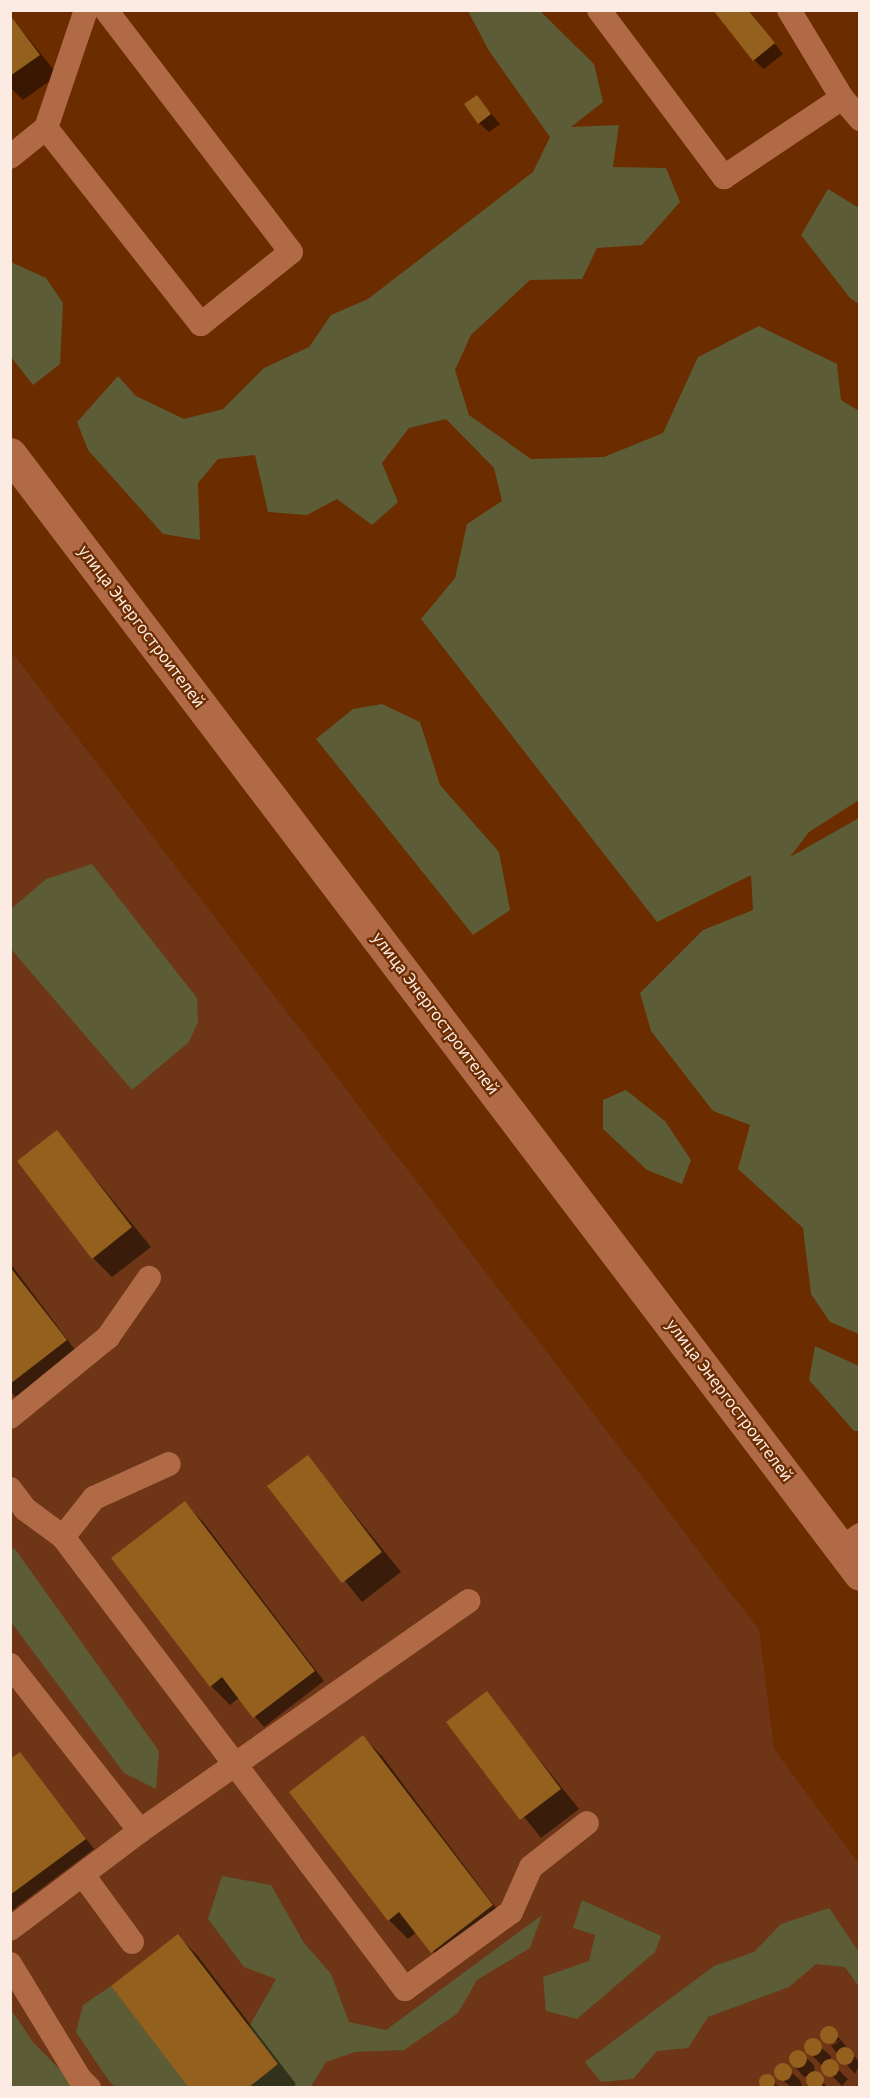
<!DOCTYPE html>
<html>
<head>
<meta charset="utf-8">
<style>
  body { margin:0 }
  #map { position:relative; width:870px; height:2098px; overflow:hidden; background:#6b2c00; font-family:"Source Sans 3",sans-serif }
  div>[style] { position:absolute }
  .built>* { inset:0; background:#6e3616 }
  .green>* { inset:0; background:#5c5c36 }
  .shadow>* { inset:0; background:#0007 }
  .building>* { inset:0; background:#94601d }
  .round { border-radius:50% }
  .service>* { height:24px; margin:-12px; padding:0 12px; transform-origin:12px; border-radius:12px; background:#b06a45 }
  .secondary>* { height:33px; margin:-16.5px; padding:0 16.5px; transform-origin:16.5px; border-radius:16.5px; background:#b06a45 }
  span { translate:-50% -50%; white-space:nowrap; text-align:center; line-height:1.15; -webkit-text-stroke:4.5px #6b2c00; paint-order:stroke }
  .street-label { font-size:18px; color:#fcebe3 }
  .frame { position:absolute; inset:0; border:12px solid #fcebe3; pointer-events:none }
</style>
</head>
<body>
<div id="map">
  <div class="built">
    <div style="clip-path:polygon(15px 656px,759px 1630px,774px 1749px,859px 1864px,859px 2087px,11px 2087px,10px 659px)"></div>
  </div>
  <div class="green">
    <div style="clip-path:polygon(468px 11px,540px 11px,594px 64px,603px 102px,571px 127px,619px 125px,613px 167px,666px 168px,680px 202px,642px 245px,597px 248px,582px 279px,530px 280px,471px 335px,455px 370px,469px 415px,531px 459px,604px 457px,663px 433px,698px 357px,759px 326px,837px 364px,841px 400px,859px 411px,859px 800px,809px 832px,790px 857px,859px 818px,859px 1334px,830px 1322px,811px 1294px,803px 1228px,738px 1169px,750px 1125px,713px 1111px,651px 1031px,640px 993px,703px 930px,753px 910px,751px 875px,657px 922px,421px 619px,455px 578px,467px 524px,502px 501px,494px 468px,446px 419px,409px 428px,382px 463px,398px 502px,372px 525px,337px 499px,307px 515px,268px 512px,255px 455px,218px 459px,198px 483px,200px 540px,163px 534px,88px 450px,77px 422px,118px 376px,136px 396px,184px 419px,223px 409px,264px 368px,309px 347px,331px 315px,368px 299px,533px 172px,550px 137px,489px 51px)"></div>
    <div style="clip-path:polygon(828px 189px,859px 208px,859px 304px,850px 298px,801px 235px)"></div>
    <div style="clip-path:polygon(11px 262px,46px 278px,63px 303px,60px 364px,33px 385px,11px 357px)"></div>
    <div style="clip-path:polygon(382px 704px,420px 722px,440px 785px,499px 852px,510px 910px,473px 935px,316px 739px,353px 709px)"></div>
    <div style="clip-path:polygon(92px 864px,197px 998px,198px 1022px,189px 1042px,132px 1090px,11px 949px,11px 909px,46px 879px)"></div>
    <div style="clip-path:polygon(626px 1090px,665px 1121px,691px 1160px,682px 1184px,647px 1170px,603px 1129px,603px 1100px)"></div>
    <div style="clip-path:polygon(815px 1346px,859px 1366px,859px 1431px,854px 1431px,809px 1380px)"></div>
    <div style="clip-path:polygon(11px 1548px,15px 1549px,159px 1751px,156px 1789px,124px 1773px,11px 1622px)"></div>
    <div style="clip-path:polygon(222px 1876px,271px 1885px,304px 1943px,331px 1974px,349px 2022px,386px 2030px,542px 1915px,530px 1948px,477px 1980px,458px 2013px,404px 2050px,355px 2052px,326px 2062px,310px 2088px,248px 2087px,278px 2064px,249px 2027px,276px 1979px,244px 1967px,208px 1919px)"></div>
    <div style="clip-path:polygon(582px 1900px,661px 1936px,655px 1952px,577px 2019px,546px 2011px,543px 1977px,589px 1961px,595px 1935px,573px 1928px)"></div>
    <div style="clip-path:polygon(829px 1908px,859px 1952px,859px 1987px,845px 1967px,816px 1964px,789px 1987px,708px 2017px,688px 2048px,657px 2051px,633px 2079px,601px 2082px,585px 2062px,714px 1966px,754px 1952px,781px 1924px)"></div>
    <div style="clip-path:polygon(111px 1986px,189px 2087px,115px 2087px,109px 2081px,76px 2032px,83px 2005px)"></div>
    <div style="clip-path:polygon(10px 2008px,33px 2042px,77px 2087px,11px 2087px)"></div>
  </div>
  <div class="shadow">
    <div style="clip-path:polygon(748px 10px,783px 54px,764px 69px,754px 60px)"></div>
    <div style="clip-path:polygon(10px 16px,58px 75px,23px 100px,10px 87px)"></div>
    <div style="clip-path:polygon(477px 97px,500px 124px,489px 132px,479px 123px)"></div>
    <div style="clip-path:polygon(57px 1132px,151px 1247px,112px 1277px,93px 1258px)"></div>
    <div style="clip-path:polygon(10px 1263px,76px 1351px,16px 1397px,10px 1391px)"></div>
    <div style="clip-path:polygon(308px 1457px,401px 1572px,362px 1602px,269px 1486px)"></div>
    <div style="clip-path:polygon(185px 1503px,204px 1523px,324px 1681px,264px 1727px,239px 1698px,230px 1705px,211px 1686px)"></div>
    <div style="clip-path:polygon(486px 1693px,579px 1809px,541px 1838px,448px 1722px)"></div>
    <div style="clip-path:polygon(363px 1737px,382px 1756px,502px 1916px,442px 1961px,417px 1932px,408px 1939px,389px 1920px)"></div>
    <div style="clip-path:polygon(20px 1754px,94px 1849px,10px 1912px,10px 1761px)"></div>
    <div style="clip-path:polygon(178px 1936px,197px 1955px,296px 2084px,292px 2088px,191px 2088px)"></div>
    <div style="clip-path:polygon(828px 2028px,837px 2036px,841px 2040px,829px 2044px,822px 2034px)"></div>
    <div style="clip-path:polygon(812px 2040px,831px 2056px,830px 2062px,848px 2079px,842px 2086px,806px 2049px)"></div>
    <div style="clip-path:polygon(841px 2040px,860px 2063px,855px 2074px,831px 2046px)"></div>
    <div style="clip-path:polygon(800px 2052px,814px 2065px,815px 2073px,804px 2077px,795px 2067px,791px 2056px)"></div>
    <div style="clip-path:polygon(782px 2064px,800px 2080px,803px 2088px,792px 2088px,775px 2073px)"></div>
    <div style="clip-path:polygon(813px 2074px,823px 2082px,828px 2088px,813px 2088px,807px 2079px)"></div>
    <div style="clip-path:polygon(768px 2076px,778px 2086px,779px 2088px,759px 2084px)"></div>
  </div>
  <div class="building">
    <div style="clip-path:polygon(713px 10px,748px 10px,775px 43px,753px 61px)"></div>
    <div style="clip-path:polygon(10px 15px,40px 55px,10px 76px)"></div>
    <div style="clip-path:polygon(477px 95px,491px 114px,478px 124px,464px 104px)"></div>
    <div style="clip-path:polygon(57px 1130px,132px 1227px,92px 1259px,17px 1161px)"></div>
    <div style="clip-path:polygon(10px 1267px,67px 1340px,10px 1384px)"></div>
    <div style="clip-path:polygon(308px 1455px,382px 1552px,342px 1583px,267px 1486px)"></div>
    <div style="clip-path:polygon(185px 1501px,315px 1671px,253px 1718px,222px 1677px,210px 1687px,111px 1558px)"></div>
    <div style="clip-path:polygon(487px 1691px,561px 1789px,520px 1820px,446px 1722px)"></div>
    <div style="clip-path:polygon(363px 1735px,493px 1905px,431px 1953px,399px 1912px,388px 1921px,289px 1792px)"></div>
    <div style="clip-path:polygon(20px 1752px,86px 1839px,10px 1895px,10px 1759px)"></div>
    <div style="clip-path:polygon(178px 1934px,278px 2064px,248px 2088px,189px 2088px,111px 1986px)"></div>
    <div class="round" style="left:820px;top:2026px;width:18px;height:18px"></div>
    <div class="round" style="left:804px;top:2038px;width:18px;height:18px"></div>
    <div class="round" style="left:836px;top:2047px;width:18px;height:18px"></div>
    <div class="round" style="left:789px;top:2050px;width:18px;height:18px"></div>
    <div class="round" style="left:821px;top:2059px;width:18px;height:18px"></div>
    <div class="round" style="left:774px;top:2063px;width:18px;height:18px"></div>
    <div class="round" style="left:806px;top:2071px;width:18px;height:18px"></div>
    <div class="round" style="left:759px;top:2074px;width:16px;height:16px"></div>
  </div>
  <div class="service">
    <div style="left:599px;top:10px;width:209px;rotate:53.2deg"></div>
    <div style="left:724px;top:177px;width:142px;rotate:-33.8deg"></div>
    <div style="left:789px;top:10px;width:103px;rotate:58.9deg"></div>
    <div style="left:842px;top:98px;width:28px;rotate:49deg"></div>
    <div style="left:46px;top:128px;width:250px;rotate:51.7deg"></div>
    <div style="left:201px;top:324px;width:115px;rotate:-38.7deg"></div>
    <div style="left:291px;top:252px;width:305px;rotate:-127.4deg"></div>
    <div style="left:10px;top:157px;width:46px;rotate:-38.9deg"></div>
    <div style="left:46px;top:128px;width:125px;rotate:-71.3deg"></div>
    <div style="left:10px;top:1417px;width:127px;rotate:-39.2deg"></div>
    <div style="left:108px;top:1337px;width:72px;rotate:-55.2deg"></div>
    <div style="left:10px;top:1489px;width:25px;rotate:53deg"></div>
    <div style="left:25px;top:1509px;width:47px;rotate:36.4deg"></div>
    <div style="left:63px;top:1537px;width:567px;rotate:52.89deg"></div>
    <div style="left:405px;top:1989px;width:131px;rotate:-36deg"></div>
    <div style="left:511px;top:1912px;width:49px;rotate:-66deg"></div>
    <div style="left:531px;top:1867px;width:71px;rotate:-38.2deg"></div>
    <div style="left:63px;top:1537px;width:50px;rotate:-51.5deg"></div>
    <div style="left:94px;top:1498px;width:82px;rotate:-24.4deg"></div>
    <div style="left:841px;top:1549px;width:24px;rotate:-36deg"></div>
    <div style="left:10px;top:1665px;width:211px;rotate:51.9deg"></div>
    <div style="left:83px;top:1875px;width:83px;rotate:53.8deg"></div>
    <div style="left:10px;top:1929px;width:163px;rotate:-37deg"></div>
    <div style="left:140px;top:1831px;width:401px;rotate:-35deg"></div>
    <div style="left:10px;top:1964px;width:135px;rotate:58.7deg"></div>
    <div style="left:80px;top:2079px;width:13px;rotate:45deg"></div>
  </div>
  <div class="secondary">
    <div style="left:10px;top:454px;width:1406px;rotate:52.8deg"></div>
  </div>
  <div class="street-label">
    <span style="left:141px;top:627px;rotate:53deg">улица Энергостроителей</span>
    <span style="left:435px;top:1014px;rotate:53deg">улица Энергостроителей</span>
    <span style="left:729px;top:1401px;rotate:53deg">улица Энергостроителей</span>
  </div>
  <div class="frame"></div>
</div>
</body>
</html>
